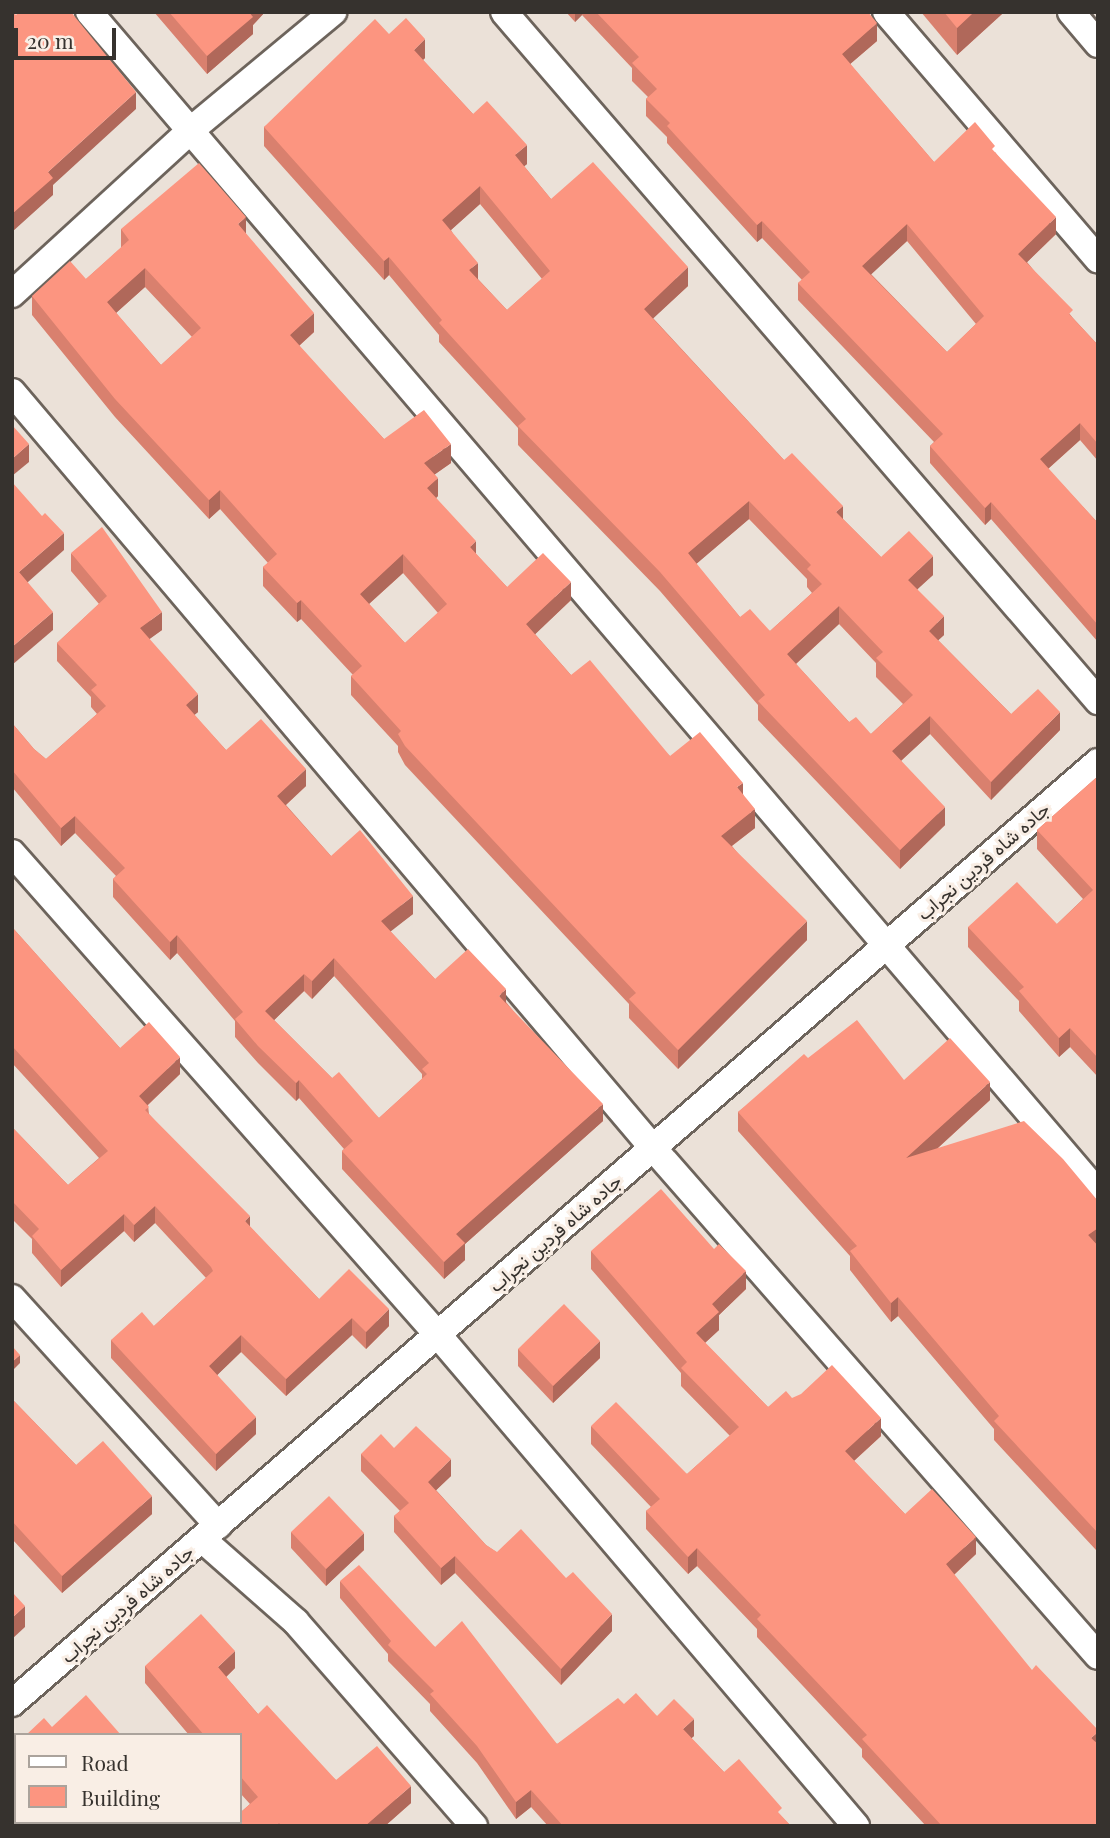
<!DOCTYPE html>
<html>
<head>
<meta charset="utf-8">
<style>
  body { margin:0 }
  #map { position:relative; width:1110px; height:1838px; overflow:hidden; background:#ebe1d8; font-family:"Playfair Display",Vazirmatn,serif }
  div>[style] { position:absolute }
  .roads { filter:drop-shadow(2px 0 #6d645c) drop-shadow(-2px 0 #6d645c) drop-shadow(0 2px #6d645c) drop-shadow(0 -2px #6d645c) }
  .street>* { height:26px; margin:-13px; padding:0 13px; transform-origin:13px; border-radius:13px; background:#fff }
  .wall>* { inset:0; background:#d9806e }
  .shaded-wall>* { inset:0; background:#b0685a }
  .building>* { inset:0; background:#fc9580 }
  span { translate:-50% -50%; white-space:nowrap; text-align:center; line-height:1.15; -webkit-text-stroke:6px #f9eee5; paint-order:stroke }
  .street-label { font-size:19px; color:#36322e }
  .frame { position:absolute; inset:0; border:14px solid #36322e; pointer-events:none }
  .legend { position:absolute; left:14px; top:1733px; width:228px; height:91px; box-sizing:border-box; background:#f9eee5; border:2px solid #aba39c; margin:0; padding:9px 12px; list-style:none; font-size:21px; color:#36322e }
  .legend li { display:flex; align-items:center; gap:14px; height:35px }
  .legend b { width:35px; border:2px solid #aba39c }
  .scale { position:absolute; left:14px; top:28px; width:102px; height:32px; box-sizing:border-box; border:4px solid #36322e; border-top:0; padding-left:9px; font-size:21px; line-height:24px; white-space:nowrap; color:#36322e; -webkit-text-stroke:5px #f9eee5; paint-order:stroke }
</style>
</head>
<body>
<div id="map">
  <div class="roads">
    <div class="street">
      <div style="left:89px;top:12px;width:1553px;rotate:49.49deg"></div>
      <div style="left:504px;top:12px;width:910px;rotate:49.23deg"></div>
      <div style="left:886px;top:12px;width:326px;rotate:49.4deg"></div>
      <div style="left:1071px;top:12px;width:42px;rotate:49.8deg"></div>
      <div style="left:12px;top:294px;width:243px;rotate:-42.5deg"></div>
      <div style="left:191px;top:130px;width:185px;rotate:-39.7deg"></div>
      <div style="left:12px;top:392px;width:991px;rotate:49.71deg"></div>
      <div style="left:653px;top:1148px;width:675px;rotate:48.78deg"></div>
      <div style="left:12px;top:853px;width:643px;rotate:48.53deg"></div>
      <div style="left:438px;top:1335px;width:645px;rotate:49.59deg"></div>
      <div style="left:12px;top:1298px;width:307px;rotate:47.8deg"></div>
      <div style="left:202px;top:1539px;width:125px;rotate:41.4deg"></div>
      <div style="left:296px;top:1622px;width:271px;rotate:48.9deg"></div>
      <div style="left:12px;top:1703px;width:1437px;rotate:-40.91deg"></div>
      <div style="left:12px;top:1801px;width:6px;rotate:45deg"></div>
      <div style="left:31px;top:1822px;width:4px;rotate:63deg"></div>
    </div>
  </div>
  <div class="wall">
    <div style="clip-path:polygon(154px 12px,265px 12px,253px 25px,253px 34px,207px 74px)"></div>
    <div style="clip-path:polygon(evenodd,566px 12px,868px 12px,877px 41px,850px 64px,934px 162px,995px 152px,1056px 234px,1027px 262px,1073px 318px,1098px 345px,1098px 461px,1080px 440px,1048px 469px,1098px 523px,1098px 642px,991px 519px,985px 525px,930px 463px,930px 446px,934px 442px,798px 300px,798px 283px,802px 280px,762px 238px,757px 242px,667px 143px,667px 137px,646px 116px,646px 99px,648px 97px,632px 81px,632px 68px,582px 15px,575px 22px,566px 12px,907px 241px,976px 324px,947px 352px,871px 274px,907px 241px)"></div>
    <div style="clip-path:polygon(921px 12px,1002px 12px,1002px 14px,957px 55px)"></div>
    <div style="clip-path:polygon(evenodd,389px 34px,425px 58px,423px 60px,473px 114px,527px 164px,524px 166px,551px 199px,688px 286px,653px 318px,784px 460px,881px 557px,933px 575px,917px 589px,944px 635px,938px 640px,1011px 714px,1060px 730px,991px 800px,930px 734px,901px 761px,945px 825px,900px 869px,758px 720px,758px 705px,660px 591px,518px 445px,518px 428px,439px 342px,439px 335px,389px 275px,384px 280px,264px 146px,264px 127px,389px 34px,480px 204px,542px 279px,507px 310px,478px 279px,451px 230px,480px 204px,389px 34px,749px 519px,807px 579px,807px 587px,812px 593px,770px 631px,740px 617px,696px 564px,749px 519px,389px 34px,839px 624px,876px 663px,876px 677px,903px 704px,871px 734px,849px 722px,796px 664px,839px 624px)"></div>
    <div style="clip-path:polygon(evenodd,121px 229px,246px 234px,314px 332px,299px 346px,384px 439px,451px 463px,435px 474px,438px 496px,436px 498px,476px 554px,507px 587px,571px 600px,535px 634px,571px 675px,670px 756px,743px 794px,755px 828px,732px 846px,807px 940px,678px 1069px,629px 1018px,629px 1004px,405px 765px,398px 752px,398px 746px,351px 695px,351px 676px,353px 675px,301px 619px,297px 622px,263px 586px,263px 567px,268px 563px,220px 509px,209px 519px,115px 417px,32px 315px,32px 296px,86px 279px,121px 248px,121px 229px,145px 287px,192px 337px,161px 365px,116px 313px,145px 287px,121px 229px,403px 573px,438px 613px,405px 643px,369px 604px,403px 573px)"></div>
    <div style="clip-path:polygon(evenodd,71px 553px,162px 630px,149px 639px,198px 712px,194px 715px,226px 750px,306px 786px,286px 805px,331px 856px,413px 914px,390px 931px,435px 979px,506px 1002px,603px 1121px,465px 1244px,465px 1260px,444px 1279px,342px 1169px,342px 1151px,344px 1149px,299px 1098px,296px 1101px,258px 1063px,235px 1037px,235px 1021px,177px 953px,170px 960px,113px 897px,113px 879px,116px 876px,75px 833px,61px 846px,12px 787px,12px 723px,34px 749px,46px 759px,97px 714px,91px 707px,91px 697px,57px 661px,57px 643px,99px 604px,71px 571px,71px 553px,334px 976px,422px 1074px,422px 1079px,379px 1118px,332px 1078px,274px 1020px,304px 991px,312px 999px,334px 976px)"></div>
    <div style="clip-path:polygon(1098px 776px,1098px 1077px,1070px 1047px,1059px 1057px,1019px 1011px,1019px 1001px,968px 947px,968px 927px,1057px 924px,1083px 899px,1037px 849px,1037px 830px)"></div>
    <div style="clip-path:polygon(12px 927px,120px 1048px,180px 1074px,148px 1105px,149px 1114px,250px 1227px,319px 1299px,389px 1326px,366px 1349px,352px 1335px,286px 1396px,241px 1352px,217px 1375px,256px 1434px,216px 1471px,111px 1358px,111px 1340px,154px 1326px,206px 1278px,155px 1223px,134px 1242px,124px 1231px,61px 1287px,32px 1253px,32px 1239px,12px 1219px,12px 1127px,68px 1185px,99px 1158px,12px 1063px)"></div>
    <div style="clip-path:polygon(808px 1058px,990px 1100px,938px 1148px,1098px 1201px,1098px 1558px,1096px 1556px,1096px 1550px,994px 1440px,994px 1429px,898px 1316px,891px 1322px,850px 1270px,850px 1256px,738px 1131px,738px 1112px)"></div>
    <div style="clip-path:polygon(591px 1251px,746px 1289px,719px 1315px,719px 1330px,705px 1343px,768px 1407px,792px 1398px,881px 1436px,854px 1461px,905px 1514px,976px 1554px,954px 1575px,1098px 1826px,926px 1826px,862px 1757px,862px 1749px,757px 1637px,757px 1629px,697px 1566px,688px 1574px,646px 1529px,646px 1511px,651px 1507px,591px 1444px,591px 1426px,687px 1474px,730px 1436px,681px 1386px,681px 1373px,591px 1269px)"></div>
    <div style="clip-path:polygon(518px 1349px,600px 1358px,553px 1403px,518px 1366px)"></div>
    <div style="clip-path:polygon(12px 1399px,76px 1465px,152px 1514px,62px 1593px,12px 1539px)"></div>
    <div style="clip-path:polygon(394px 1448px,451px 1476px,436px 1490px,486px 1545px,612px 1631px,561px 1685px,455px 1573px,441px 1585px,394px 1532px,394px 1516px,400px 1511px,361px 1471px,361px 1454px)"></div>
    <div style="clip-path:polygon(291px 1532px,364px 1550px,326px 1586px,291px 1548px)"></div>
    <div style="clip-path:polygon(340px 1581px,435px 1647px,557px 1744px,624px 1704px,657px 1716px,694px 1736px,691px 1738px,724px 1772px,782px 1817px,791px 1826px,548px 1826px,531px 1807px,516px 1819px,477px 1763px,430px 1711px,430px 1704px,388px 1661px,388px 1654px,340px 1598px)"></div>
    <div style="clip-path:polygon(145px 1666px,235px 1668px,226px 1677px,258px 1714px,336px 1780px,411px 1803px,385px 1826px,225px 1826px,250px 1804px,240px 1793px,240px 1735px,189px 1735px,145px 1683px)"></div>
    <div style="clip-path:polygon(112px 1822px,197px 1822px,200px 1826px,115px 1826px)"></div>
  </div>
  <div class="shaded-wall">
    <div style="clip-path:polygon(249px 12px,265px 12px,253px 25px,253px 34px,207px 74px,207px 56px)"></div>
    <div style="clip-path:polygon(575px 12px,582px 12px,582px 15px,575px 22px)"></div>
    <div style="clip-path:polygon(974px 12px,1002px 12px,1002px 14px,957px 55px,957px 28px)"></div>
    <div style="clip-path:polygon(877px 23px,877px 41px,842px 71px,842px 54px)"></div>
    <div style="clip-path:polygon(425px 39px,425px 58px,414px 68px,414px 50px)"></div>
    <div style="clip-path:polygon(136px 92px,136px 109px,53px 185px,53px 195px,12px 232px,12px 214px,48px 172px)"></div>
    <div style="clip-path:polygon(527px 145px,527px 164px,515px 174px,515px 155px)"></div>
    <div style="clip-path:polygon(480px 186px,480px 204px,442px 238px,442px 220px)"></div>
    <div style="clip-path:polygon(246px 217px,246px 236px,238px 224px)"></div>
    <div style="clip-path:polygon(1056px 217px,1056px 234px,1018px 271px,1018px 254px)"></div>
    <div style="clip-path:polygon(762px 221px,762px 238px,757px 242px,757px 225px)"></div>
    <div style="clip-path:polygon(907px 224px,907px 241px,862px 283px,862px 266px)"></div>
    <div style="clip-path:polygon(389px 257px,389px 275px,384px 280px,384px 261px)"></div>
    <div style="clip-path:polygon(478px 263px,478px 281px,469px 270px)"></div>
    <div style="clip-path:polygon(688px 267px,688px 286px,644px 327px,644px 309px)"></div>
    <div style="clip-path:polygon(145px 268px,145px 287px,107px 321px,107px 302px)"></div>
    <div style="clip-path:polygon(314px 313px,314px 332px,290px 354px,290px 335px)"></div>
    <div style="clip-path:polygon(1080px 423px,1080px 440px,1040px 476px,1040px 459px)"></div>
    <div style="clip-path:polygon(29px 444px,29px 462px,12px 476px,12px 459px)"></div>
    <div style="clip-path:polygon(451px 444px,451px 463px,424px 482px,424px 463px)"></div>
    <div style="clip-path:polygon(438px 478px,438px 496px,427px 507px,427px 488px)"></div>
    <div style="clip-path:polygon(220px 490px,220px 509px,209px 519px,209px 500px)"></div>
    <div style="clip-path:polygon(749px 501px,749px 519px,688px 571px,688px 553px)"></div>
    <div style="clip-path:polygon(991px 502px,991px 519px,985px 525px,985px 508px)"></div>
    <div style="clip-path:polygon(843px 506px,843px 524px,836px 512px)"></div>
    <div style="clip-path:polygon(64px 533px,64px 550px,19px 590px,19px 572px)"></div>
    <div style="clip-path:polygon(476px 541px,476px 560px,470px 547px)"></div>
    <div style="clip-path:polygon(403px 554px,403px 573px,360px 612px,360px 594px)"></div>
    <div style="clip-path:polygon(933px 556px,933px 575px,908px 598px,908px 580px)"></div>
    <div style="clip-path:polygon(571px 582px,571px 600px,526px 643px,526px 624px)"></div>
    <div style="clip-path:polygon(301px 600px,301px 619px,297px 622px,297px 603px)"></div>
    <div style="clip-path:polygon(839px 606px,839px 624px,787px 672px,787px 654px)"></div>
    <div style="clip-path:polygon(53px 612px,53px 630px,12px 665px,12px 647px)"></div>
    <div style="clip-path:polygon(162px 612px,162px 630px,140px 646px,140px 628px)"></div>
    <div style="clip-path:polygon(944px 616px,944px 635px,929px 649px,929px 631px)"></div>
    <div style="clip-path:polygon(198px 694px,198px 712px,186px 722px,186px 705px)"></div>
    <div style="clip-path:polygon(1060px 712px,1060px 730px,991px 800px,991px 782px)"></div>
    <div style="clip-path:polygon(930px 716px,930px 734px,892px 769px,892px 751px)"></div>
    <div style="clip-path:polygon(306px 769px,306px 786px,277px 813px,277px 796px)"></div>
    <div style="clip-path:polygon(743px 783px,743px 802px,737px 787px)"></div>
    <div style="clip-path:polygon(945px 807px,945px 825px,900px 869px,900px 850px)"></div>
    <div style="clip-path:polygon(755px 809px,755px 828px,721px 854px,721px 836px)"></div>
    <div style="clip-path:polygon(75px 816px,75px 833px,61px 846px,61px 828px)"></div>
    <div style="clip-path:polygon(413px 896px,413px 914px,381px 939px,381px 921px)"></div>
    <div style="clip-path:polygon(807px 921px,807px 940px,678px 1069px,678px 1050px)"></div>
    <div style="clip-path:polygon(177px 935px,177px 953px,170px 960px,170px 942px)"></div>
    <div style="clip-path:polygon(334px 958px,334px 976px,312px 999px,312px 981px)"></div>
    <div style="clip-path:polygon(304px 974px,304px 991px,265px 1029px,265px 1011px)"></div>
    <div style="clip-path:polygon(506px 989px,506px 1007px,499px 996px)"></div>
    <div style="clip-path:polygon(1070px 1028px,1070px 1047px,1059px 1057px,1059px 1038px)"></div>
    <div style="clip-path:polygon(180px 1057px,180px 1074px,139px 1113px,139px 1096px)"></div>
    <div style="clip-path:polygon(299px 1080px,299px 1098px,296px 1101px,296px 1083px)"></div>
    <div style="clip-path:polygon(990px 1082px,990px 1100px,906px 1177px,906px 1158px)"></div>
    <div style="clip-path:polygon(603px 1104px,603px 1121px,465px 1244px,465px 1260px,444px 1279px,444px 1262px,456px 1234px)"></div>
    <div style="clip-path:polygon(155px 1206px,155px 1223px,134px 1242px,134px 1225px)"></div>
    <div style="clip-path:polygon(124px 1214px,124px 1231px,61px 1287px,61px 1270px)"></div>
    <div style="clip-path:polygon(250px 1216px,250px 1233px,245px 1221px)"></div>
    <div style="clip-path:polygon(1098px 1228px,1098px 1246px,1088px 1235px)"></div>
    <div style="clip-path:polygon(746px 1271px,746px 1289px,719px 1315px,719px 1330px,696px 1351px,696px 1333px,712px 1304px)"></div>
    <div style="clip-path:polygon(898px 1297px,898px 1316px,891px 1322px,891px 1303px)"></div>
    <div style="clip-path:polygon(389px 1309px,389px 1326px,366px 1349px,366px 1332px)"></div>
    <div style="clip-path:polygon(352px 1318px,352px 1335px,286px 1396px,286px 1379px)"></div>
    <div style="clip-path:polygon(241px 1335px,241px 1352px,209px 1383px,209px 1366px)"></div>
    <div style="clip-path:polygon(600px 1341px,600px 1358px,553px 1403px,553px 1386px)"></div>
    <div style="clip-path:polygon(20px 1355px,20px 1363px,12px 1371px,12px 1362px)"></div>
    <div style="clip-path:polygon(256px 1417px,256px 1434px,216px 1471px,216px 1454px)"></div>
    <div style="clip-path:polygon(881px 1418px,881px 1436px,845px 1469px,845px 1451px)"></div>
    <div style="clip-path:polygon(451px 1459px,451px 1476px,428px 1498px,428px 1482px)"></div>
    <div style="clip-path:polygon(152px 1496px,152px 1514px,62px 1593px,62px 1576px)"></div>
    <div style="clip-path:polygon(364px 1533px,364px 1550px,326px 1586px,326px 1569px)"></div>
    <div style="clip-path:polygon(976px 1537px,976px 1554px,946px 1582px,946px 1564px)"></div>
    <div style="clip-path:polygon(697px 1548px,697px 1566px,688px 1574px,688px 1557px)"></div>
    <div style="clip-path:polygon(455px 1556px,455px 1573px,441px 1585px,441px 1568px)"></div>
    <div style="clip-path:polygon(25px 1606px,25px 1627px,12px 1639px,12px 1618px)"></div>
    <div style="clip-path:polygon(612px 1614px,612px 1631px,561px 1685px,561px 1669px)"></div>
    <div style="clip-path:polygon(235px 1651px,235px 1668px,218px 1685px,218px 1667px)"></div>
    <div style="clip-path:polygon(694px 1719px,694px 1736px,683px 1746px,683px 1729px)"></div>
    <div style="clip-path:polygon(1098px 1732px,1098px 1749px,1091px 1738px)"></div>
    <div style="clip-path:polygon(411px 1786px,411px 1803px,385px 1826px,365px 1826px)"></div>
    <div style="clip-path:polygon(531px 1790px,531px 1807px,516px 1819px,516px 1802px)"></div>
  </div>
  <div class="building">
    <div style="clip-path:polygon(12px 12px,16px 15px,19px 12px,71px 12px,136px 92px,48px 172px,53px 178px,12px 214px)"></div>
    <div style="clip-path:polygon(169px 12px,249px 12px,253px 17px,207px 56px)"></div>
    <div style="clip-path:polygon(evenodd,596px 12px,868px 12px,877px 23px,842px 54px,934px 162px,975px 122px,995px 146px,992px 149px,1056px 217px,1018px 254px,1073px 310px,1069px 314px,1098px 345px,1098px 444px,1080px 423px,1040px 459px,1098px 523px,1098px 625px,991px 502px,985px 508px,930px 446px,943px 434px,798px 283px,810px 272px,762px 221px,757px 225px,667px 126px,670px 123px,646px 99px,657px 89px,632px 63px,639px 57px,596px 12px,907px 224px,984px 316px,947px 352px,862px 266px,907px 224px)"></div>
    <div style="clip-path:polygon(944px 12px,974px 12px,957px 28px)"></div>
    <div style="clip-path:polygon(evenodd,406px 18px,425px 39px,414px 50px,473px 114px,487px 101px,527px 145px,515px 155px,551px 199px,593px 162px,688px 267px,644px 309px,784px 460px,792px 453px,843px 506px,836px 512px,881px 557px,909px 531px,933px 556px,908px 580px,944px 616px,929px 631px,1011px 714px,1038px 689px,1060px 712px,991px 782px,930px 716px,892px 751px,945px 807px,900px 850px,758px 701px,765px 695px,660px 572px,518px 426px,526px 419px,439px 323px,442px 320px,389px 257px,384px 261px,264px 127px,375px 19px,389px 34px,406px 18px,480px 186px,550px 271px,507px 310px,469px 270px,478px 263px,442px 220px,480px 186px,406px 18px,749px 501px,811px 565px,807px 569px,822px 584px,770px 631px,750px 609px,740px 617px,688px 553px,749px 501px,406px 18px,839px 606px,883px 652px,876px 658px,913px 695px,871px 734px,856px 717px,849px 722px,787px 654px,839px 606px)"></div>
    <div style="clip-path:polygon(evenodd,199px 163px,246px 217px,238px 224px,314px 313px,290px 335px,384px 439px,424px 410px,451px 444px,424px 463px,438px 478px,427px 488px,476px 541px,470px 547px,507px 587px,543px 553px,571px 582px,526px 624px,571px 675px,590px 660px,670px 756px,700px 732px,743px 783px,737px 787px,755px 809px,721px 836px,807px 921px,678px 1050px,629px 999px,636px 993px,405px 746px,398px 734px,401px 731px,351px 676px,362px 666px,301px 600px,297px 603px,263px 567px,277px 554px,220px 490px,209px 500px,115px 399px,32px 296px,70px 261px,86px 279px,129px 240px,121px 229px,199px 163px,145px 268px,201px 328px,161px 365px,107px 302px,145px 268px,199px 163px,403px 554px,447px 604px,405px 643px,360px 594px,403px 554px)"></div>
    <div style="clip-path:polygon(12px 425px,29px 444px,12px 459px)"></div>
    <div style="clip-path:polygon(12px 482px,42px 516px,45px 513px,64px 533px,19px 572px,53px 612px,12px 647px)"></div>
    <div style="clip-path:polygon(evenodd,102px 527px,162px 612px,140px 628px,198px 694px,186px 705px,226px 750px,261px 719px,306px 769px,277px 796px,331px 856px,360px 830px,413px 896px,381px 921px,435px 979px,468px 949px,506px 989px,499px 996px,603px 1104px,456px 1234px,465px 1243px,444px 1262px,342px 1151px,353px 1141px,299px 1080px,296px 1083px,258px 1046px,235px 1019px,243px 1012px,177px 935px,170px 942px,113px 879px,125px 868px,75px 816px,61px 828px,12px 770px,12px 723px,34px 749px,46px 759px,106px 706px,91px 690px,97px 685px,57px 643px,107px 596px,71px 553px,102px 527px,334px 958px,429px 1063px,422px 1069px,427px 1074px,379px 1118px,339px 1072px,332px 1078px,265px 1011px,304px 974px,312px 981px,334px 958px)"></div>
    <div style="clip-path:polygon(1098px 776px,1098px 1058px,1070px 1028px,1059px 1038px,1019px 991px,1024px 987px,968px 927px,1017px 882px,1057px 924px,1093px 890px,1037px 830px)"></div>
    <div style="clip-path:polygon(12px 927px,120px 1048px,149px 1022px,180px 1057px,139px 1096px,149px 1107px,145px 1110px,250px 1216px,245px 1221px,319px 1299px,349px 1269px,389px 1309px,366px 1332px,352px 1318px,286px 1379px,241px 1335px,209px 1366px,256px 1417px,216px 1454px,111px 1340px,142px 1312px,154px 1326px,213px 1271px,211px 1267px,155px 1206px,134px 1225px,124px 1214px,61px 1270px,32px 1236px,39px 1229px,12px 1201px,12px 1127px,68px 1185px,108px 1151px,12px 1046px)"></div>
    <div style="clip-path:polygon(857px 1020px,904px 1080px,950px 1038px,990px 1082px,906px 1158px,1024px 1121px,1063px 1159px,1098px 1201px,1098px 1228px,1088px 1235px,1098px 1246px,1098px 1533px,994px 1421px,999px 1416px,898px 1297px,891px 1303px,850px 1251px,857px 1246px,738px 1112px,804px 1054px,808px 1058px)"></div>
    <div style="clip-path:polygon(661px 1189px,714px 1249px,719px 1244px,746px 1271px,712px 1304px,719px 1312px,696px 1333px,768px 1407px,786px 1391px,792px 1398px,801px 1394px,832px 1365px,881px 1418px,845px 1451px,905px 1514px,932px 1489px,976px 1537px,946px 1564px,1032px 1670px,1036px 1665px,1098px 1730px,1098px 1732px,1091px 1738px,1098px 1744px,1098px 1826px,942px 1826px,862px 1739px,867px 1735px,757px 1619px,761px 1615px,697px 1548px,688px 1557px,646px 1511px,660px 1499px,591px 1426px,616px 1402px,687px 1474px,739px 1427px,681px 1368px,687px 1362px,591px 1251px)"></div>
    <div style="clip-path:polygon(564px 1304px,600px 1341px,553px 1386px,518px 1349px)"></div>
    <div style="clip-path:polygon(12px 1346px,20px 1355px,12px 1362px)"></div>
    <div style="clip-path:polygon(12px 1399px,76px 1465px,103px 1441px,152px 1496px,62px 1576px,12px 1521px)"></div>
    <div style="clip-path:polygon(416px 1426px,451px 1459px,428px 1482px,486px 1545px,497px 1552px,521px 1529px,566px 1578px,573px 1572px,612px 1614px,561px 1669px,455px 1556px,441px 1568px,394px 1516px,409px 1503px,361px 1454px,381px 1434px,394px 1448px)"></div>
    <div style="clip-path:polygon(329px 1496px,364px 1533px,326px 1569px,291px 1532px)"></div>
    <div style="clip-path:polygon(359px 1565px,435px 1647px,462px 1621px,557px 1744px,618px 1698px,624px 1704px,636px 1693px,657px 1716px,674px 1699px,694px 1719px,683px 1729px,724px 1772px,739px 1759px,782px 1808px,778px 1812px,791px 1826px,563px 1826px,531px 1790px,516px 1802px,477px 1746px,430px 1694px,434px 1691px,388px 1645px,391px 1641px,340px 1581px)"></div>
    <div style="clip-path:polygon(12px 1592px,25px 1606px,12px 1618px)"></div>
    <div style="clip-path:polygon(201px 1614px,235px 1651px,218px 1667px,258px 1714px,267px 1705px,336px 1780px,377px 1746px,411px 1786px,365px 1826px,282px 1826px,279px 1823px,276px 1826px,225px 1826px,229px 1822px,240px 1822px,240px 1813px,258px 1797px,240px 1776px,240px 1735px,204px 1735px,145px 1666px)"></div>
    <div style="clip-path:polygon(86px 1695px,121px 1735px,26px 1735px,44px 1718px,52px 1727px)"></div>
    <div style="clip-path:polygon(127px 1822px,197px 1822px,200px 1826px,130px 1826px)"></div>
  </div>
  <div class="street-label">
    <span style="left:983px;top:861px;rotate:-41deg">جاده شاه فردین نجراب</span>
    <span style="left:555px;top:1233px;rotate:-41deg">جاده شاه فردین نجراب</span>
    <span style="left:127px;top:1604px;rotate:-41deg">جاده شاه فردین نجراب</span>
  </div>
  <div class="frame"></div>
  <ul class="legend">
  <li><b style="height:9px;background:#fff"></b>Road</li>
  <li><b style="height:19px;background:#fc9580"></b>Building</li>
  </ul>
  <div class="scale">20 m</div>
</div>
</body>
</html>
